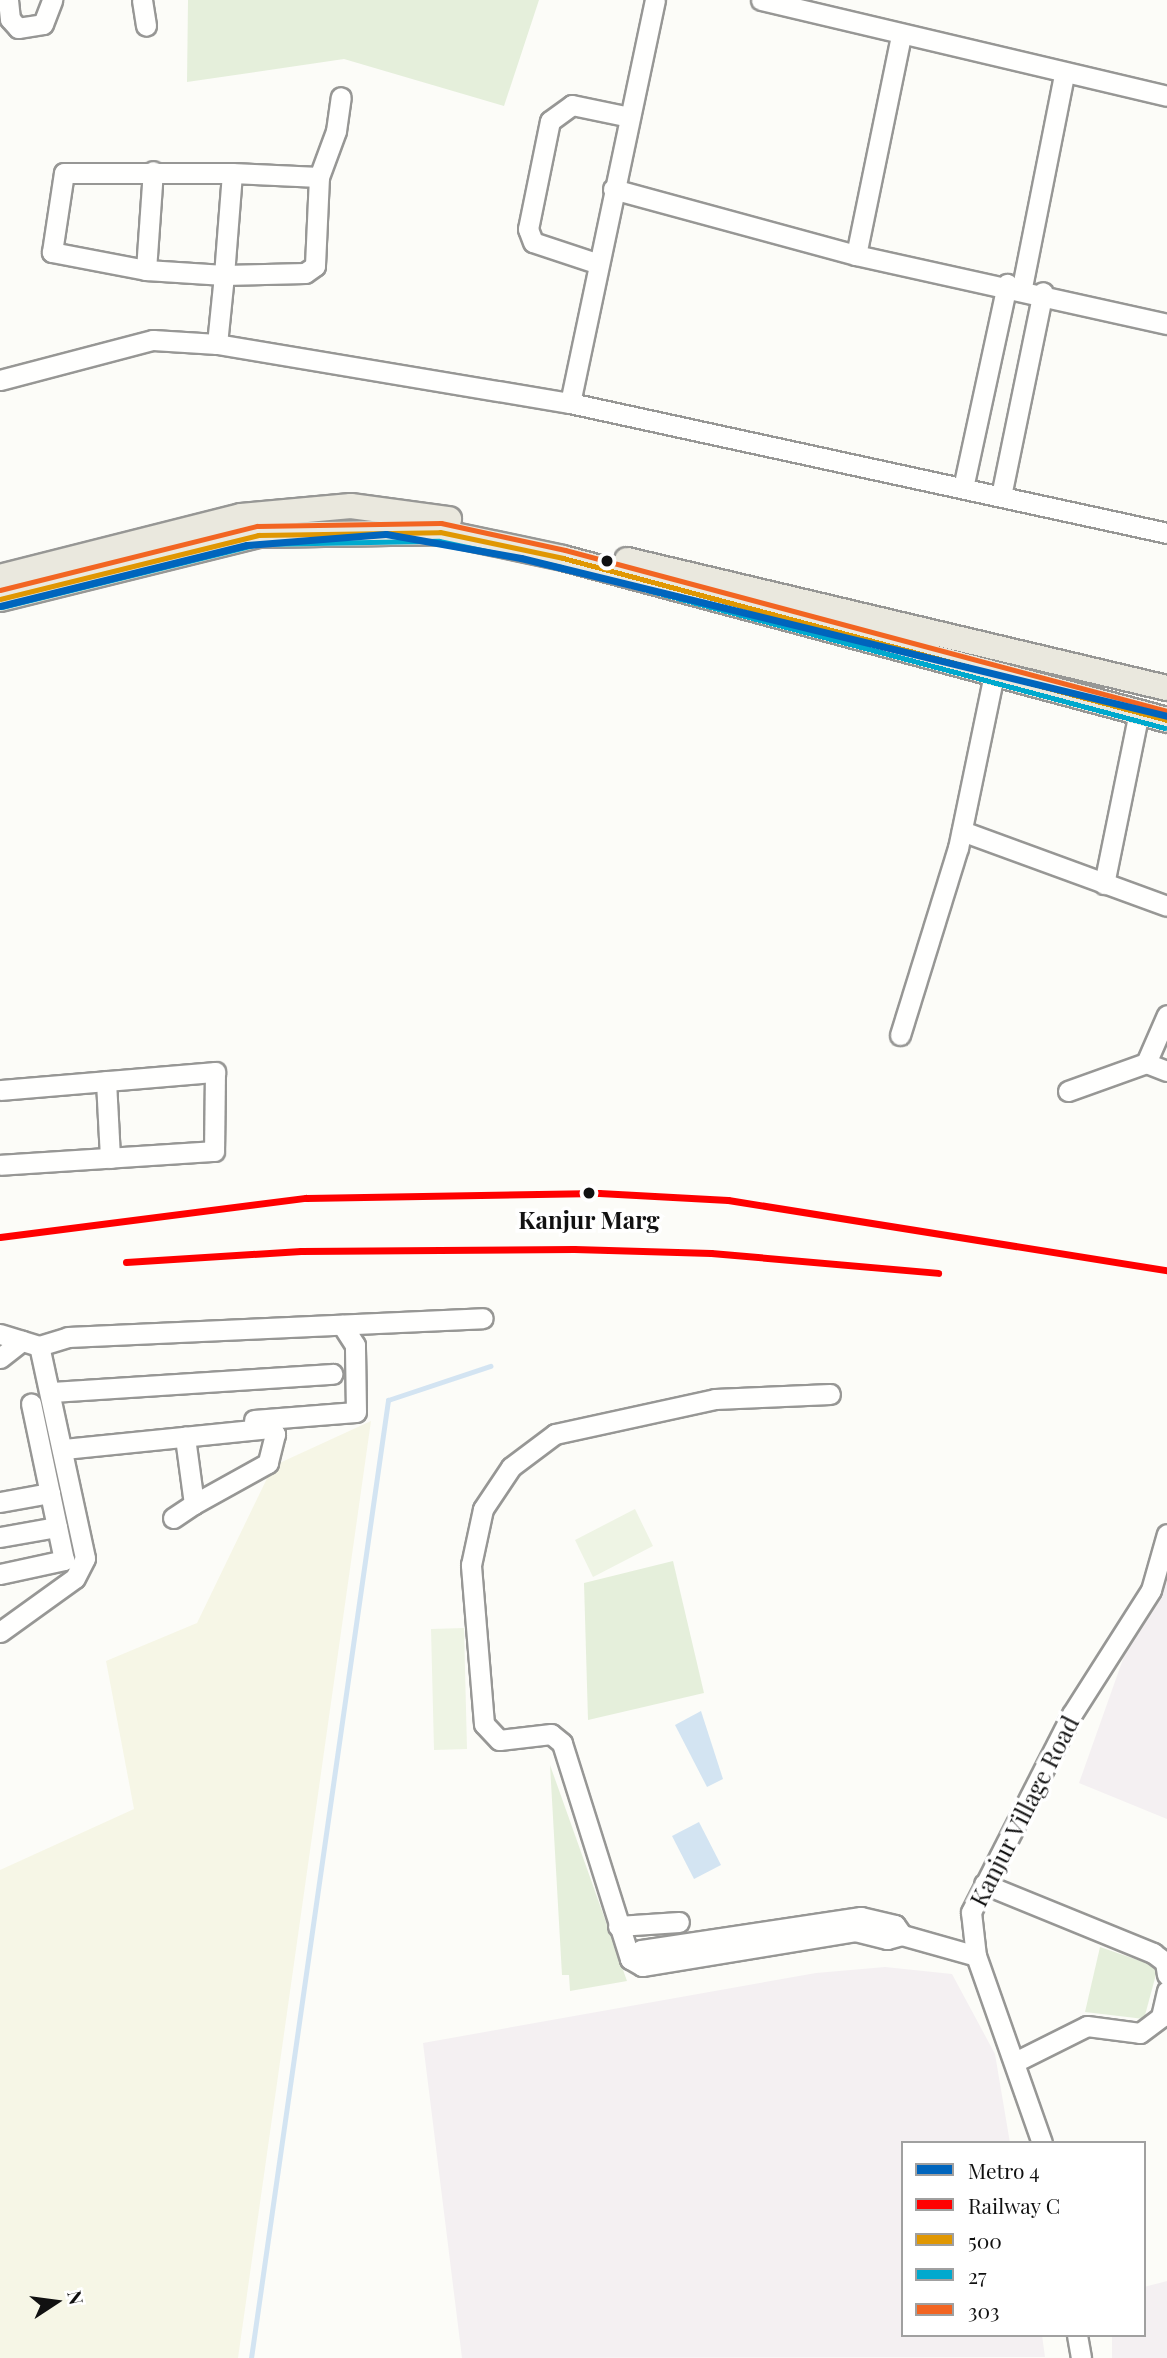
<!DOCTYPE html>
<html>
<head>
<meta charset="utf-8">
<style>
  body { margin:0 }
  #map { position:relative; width:1167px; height:2358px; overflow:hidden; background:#fcfcf8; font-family:"Playfair Display",serif }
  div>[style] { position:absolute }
  .industrial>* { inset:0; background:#f4f0f2 }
  .farmland>* { inset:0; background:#f6f6e6 }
  .green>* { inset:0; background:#e5efdb }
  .pitch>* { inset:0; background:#eef4e4 }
  .water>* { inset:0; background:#d3e4f2 }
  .stream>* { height:5px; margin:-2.5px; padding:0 2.5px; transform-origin:2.5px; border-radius:2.5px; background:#d3e4f2 }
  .roads { filter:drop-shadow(2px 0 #979795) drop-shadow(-2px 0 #979795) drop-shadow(0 2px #979795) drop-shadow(0 -2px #979795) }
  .minor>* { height:19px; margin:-9.5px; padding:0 9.5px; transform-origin:9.5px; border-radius:9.5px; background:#fffffe }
  .major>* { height:24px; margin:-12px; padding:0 12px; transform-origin:12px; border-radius:12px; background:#eae8de }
  .bus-1>* { height:5px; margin:-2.5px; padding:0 2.5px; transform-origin:2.5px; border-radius:2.5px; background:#e09702 }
  .bus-2>* { height:5px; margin:-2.5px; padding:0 2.5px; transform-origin:2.5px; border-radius:2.5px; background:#00a9ce }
  .bus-3>* { height:5px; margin:-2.5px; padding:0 2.5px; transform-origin:2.5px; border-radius:2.5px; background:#f26522 }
  .rail-1>* { height:7px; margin:-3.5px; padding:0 3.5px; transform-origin:3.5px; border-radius:3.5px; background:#f00 }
  .metro-1>* { height:7px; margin:-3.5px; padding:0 3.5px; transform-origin:3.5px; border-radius:3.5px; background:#0065bd }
  .dots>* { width:19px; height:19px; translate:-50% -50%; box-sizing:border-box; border:4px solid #fff; border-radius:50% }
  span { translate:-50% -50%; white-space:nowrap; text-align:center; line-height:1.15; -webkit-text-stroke:7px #fff; paint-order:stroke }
  .stop-label { font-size:24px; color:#111; font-weight:700 }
  .street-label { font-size:24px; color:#111 }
  .legend { position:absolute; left:901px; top:2141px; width:245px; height:196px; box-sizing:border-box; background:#fff; border:2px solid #a0a0a0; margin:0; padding:9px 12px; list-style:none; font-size:21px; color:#111 }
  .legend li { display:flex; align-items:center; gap:14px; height:35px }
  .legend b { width:35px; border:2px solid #a0a0a0 }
  .north { position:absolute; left:21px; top:2267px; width:70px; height:70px; -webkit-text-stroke:5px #fff; paint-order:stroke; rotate:77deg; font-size:19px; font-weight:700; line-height:28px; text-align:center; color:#111 }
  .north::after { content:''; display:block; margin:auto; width:24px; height:32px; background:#111; clip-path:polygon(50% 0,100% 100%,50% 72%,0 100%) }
</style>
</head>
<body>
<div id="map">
  <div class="industrial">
    <div style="clip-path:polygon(1167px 1535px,1167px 1819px,1079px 1783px)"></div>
    <div style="clip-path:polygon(885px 1967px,952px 1974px,995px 2054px,1010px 2143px,903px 2143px,903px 2335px,1042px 2335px,1045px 2357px,462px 2358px,423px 2043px,816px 1973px)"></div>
    <div style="clip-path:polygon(1167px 2281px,1167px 2358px,1112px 2358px,1112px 2335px,1144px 2335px,1144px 2287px)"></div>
  </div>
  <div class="farmland">
    <div style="clip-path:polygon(371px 1421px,238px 2358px,0 2358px,0 1870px,134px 1809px,106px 1661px,197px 1623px,273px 1466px)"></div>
  </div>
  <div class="green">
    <div style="clip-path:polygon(188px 0,539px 0,504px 106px,344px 59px,187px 82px)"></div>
    <div style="clip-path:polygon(673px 1561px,704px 1693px,588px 1720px,584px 1583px)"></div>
    <div style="clip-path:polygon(550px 1765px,627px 1981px,570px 1991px,569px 1975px,562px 1975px)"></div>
    <div style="clip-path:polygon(1100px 1947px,1158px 1967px,1144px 2019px,1085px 2012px)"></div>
  </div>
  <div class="pitch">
    <div style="clip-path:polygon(635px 1509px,653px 1546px,593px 1577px,575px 1540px)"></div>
    <div style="clip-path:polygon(464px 1628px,467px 1749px,434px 1750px,431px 1629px)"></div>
  </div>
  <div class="water">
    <div style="clip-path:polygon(701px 1711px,723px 1779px,707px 1787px,675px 1725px)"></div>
    <div style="clip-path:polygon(699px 1822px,721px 1865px,694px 1879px,672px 1836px)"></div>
  </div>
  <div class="stream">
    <div style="left:251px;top:2358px;width:968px;rotate:-81.86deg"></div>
    <div style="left:388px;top:1400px;width:108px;rotate:-18.4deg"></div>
  </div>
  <div class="roads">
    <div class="minor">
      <div style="left:8px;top:0;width:19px;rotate:84deg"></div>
      <div style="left:10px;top:19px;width:12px;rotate:48deg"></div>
      <div style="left:18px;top:28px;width:25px;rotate:-9deg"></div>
      <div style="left:43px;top:24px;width:26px;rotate:-69deg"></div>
      <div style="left:142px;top:0;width:26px;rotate:81deg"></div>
      <div style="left:761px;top:0;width:417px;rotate:13.3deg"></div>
      <div style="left:319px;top:177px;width:49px;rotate:-69.7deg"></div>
      <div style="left:336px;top:131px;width:34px;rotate:-82deg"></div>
      <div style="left:613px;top:189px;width:252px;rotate:15.2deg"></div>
      <div style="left:856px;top:255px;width:319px;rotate:12.5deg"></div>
      <div style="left:856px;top:255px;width:224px;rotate:-78.4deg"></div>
      <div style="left:596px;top:263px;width:66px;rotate:-161.6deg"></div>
      <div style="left:533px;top:242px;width:14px;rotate:-111deg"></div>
      <div style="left:528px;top:229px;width:110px;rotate:-78.5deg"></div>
      <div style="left:550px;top:121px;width:27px;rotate:-36deg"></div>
      <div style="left:572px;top:105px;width:59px;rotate:11.7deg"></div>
      <div style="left:146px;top:270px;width:99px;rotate:-86deg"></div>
      <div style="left:1022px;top:287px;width:216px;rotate:-78.8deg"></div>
      <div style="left:217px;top:344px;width:69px;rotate:-84.2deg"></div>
      <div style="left:224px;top:275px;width:102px;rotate:-85.5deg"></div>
      <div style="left:232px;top:173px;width:87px;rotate:2.6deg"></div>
      <div style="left:319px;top:177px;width:89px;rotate:92.6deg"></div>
      <div style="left:315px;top:266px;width:12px;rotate:145deg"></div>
      <div style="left:305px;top:273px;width:81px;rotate:178.6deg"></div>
      <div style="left:224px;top:275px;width:78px;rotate:-176.3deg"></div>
      <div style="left:146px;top:270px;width:96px;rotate:-169.2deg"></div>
      <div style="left:52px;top:252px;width:80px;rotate:-81.4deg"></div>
      <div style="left:64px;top:173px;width:168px"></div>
      <div style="left:0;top:380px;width:158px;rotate:-14.7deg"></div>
      <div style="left:153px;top:340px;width:64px;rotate:3.6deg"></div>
      <div style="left:217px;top:344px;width:358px;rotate:9.5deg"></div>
      <div style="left:570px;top:403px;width:611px;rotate:12.28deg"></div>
      <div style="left:570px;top:403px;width:412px;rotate:-78.1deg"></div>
      <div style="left:963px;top:488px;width:209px;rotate:-77.8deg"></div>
      <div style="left:1001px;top:496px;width:208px;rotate:-78.4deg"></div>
      <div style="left:962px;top:831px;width:218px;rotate:20.1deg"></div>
      <div style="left:1104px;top:884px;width:176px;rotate:-78.5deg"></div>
      <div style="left:900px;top:1035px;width:196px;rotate:-72.8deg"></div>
      <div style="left:958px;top:848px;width:178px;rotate:-78.3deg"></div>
      <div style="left:1146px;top:1063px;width:22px;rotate:21deg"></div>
      <div style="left:106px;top:1081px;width:77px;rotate:87deg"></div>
      <div style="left:0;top:1090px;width:216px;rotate:-4.8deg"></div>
      <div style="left:215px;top:1072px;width:79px;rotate:90.7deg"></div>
      <div style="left:214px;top:1151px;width:214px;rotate:176.3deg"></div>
      <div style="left:1068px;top:1091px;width:83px;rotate:-19.7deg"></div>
      <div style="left:1146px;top:1063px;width:52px;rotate:-66.4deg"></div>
      <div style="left:0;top:1334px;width:41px;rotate:17.1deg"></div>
      <div style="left:39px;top:1346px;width:30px;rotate:-17deg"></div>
      <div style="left:68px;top:1337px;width:415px;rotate:-2.6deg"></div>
      <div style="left:0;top:1358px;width:28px;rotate:-38deg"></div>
      <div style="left:52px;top:1392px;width:281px;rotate:-3.7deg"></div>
      <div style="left:254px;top:1420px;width:102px;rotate:-4.5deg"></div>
      <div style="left:356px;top:1412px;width:67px;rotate:-90.9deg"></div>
      <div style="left:355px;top:1345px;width:24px;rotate:-123deg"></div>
      <div style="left:64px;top:1449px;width:207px;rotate:-5.8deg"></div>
      <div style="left:270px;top:1428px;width:8px;rotate:50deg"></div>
      <div style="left:275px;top:1434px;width:30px;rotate:104deg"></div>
      <div style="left:268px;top:1463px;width:85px;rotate:151deg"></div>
      <div style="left:194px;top:1504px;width:68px;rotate:-97.7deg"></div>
      <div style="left:0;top:1502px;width:51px;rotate:-10.2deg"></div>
      <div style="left:173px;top:1518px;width:25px;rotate:-34deg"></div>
      <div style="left:0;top:1537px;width:58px;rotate:-10deg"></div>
      <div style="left:0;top:1574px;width:66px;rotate:-12.3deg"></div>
      <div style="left:64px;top:1560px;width:160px;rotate:-101.9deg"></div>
      <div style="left:0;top:1632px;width:92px;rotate:-35.8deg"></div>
      <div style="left:75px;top:1578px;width:22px;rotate:-63deg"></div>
      <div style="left:85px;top:1558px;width:217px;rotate:-102.2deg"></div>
      <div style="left:984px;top:1884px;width:183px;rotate:22.2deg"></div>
      <div style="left:1153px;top:1953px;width:15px;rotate:37deg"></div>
      <div style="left:1165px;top:1962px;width:13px;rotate:81deg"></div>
      <div style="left:618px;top:1926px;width:61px;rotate:-3.8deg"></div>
      <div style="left:902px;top:1935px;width:12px;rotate:-125deg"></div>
      <div style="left:895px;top:1925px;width:35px;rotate:-167deg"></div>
      <div style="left:861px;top:1917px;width:222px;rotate:171.5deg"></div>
      <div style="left:641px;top:1950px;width:14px;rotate:141deg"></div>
      <div style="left:630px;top:1959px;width:14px;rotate:30deg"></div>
      <div style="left:642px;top:1966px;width:216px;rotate:-9.3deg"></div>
      <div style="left:855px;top:1931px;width:33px;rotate:14deg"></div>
      <div style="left:887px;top:1939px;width:16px;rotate:-15deg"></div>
      <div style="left:902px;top:1935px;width:77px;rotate:15.8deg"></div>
      <div style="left:630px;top:1959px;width:226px;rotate:-107.5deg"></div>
      <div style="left:562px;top:1743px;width:14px;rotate:-141deg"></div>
      <div style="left:551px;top:1734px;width:52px;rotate:173.4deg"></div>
      <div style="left:499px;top:1740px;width:22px;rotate:-133deg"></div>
      <div style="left:484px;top:1724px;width:160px;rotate:-94.7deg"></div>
      <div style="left:471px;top:1565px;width:57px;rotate:-77.9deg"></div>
      <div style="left:483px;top:1509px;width:50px;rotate:-56.3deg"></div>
      <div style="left:511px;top:1467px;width:55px;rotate:-36.9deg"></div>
      <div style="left:555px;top:1434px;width:164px;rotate:-12.3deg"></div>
      <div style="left:715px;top:1399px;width:115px;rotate:-2.5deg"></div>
      <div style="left:1015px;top:2062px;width:80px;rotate:-26.6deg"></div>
      <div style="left:1087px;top:2026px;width:53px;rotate:7.5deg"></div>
      <div style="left:1140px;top:2033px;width:26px;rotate:-37deg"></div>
      <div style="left:1161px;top:2017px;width:27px;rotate:-77deg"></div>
      <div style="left:1042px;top:2143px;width:198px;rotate:-109.4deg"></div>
      <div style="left:976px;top:1956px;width:44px;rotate:-96.5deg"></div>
      <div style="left:971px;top:1912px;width:222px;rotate:-63deg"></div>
      <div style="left:1072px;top:1714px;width:147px;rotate:-57.5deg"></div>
      <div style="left:1151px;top:1590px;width:58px;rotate:-74.1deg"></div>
      <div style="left:1077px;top:2335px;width:23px;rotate:80deg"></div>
    </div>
    <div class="major">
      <div style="left:627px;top:560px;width:555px;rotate:13.34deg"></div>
      <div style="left:0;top:577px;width:249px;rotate:-14.2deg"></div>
      <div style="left:241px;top:516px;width:110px;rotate:-5.2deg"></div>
      <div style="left:351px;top:506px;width:99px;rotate:7.6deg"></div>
      <div style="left:0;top:599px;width:266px;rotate:-13.9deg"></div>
      <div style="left:258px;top:535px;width:182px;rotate:-0.9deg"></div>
      <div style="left:440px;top:532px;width:126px;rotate:11.9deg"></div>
      <div style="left:563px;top:558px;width:625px;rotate:15.01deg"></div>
    </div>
  </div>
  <div class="bus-1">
    <div style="left:0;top:599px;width:266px;rotate:-13.9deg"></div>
    <div style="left:258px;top:535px;width:182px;rotate:-0.9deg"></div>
    <div style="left:440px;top:532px;width:126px;rotate:11.9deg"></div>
    <div style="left:563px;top:558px;width:625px;rotate:15.01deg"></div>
  </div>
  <div class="bus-2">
    <div style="left:2px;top:607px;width:265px;rotate:-13.8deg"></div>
    <div style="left:259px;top:544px;width:180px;rotate:-1deg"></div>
    <div style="left:439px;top:541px;width:125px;rotate:12deg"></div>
    <div style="left:561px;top:567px;width:625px;rotate:14.93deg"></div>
  </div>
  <div class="bus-3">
    <div style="left:0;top:590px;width:265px;rotate:-14deg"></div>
    <div style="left:257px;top:526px;width:184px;rotate:-0.9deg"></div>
    <div style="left:441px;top:523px;width:127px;rotate:12.3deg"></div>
    <div style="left:565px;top:550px;width:623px;rotate:14.97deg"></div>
  </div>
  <div class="rail-1">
    <div style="left:0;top:1237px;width:308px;rotate:-7.3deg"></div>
    <div style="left:306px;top:1198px;width:293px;rotate:-1deg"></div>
    <div style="left:599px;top:1193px;width:129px;rotate:3.1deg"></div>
    <div style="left:728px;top:1200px;width:445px;rotate:9.1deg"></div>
    <div style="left:126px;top:1262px;width:175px;rotate:-3.6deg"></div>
    <div style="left:301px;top:1251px;width:273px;rotate:-0.4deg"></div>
    <div style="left:574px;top:1249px;width:137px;rotate:1.7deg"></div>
    <div style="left:711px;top:1253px;width:228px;rotate:5deg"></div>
  </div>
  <div class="metro-1">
    <div style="left:0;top:606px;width:254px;rotate:-13.9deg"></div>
    <div style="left:247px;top:545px;width:139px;rotate:-4.5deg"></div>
    <div style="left:386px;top:534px;width:137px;rotate:10.1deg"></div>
    <div style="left:521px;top:558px;width:665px;rotate:13.74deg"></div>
  </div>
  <div class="dots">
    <div style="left:607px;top:561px;background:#111"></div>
    <div style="left:589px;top:1193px;background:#111"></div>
  </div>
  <div class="stop-label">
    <span style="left:589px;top:1220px">Kanjur Marg</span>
  </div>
  <div class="street-label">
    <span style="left:1024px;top:1811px;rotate:-63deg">Kanjur Village Road</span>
  </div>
  <ul class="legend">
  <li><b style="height:9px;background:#0065bd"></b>Metro 4</li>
  <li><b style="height:9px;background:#f00"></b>Railway C</li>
  <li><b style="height:9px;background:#e09702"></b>500</li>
  <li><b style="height:9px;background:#00a9ce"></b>27</li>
  <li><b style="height:9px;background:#f26522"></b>303</li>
  </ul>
  <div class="north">N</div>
</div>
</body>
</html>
